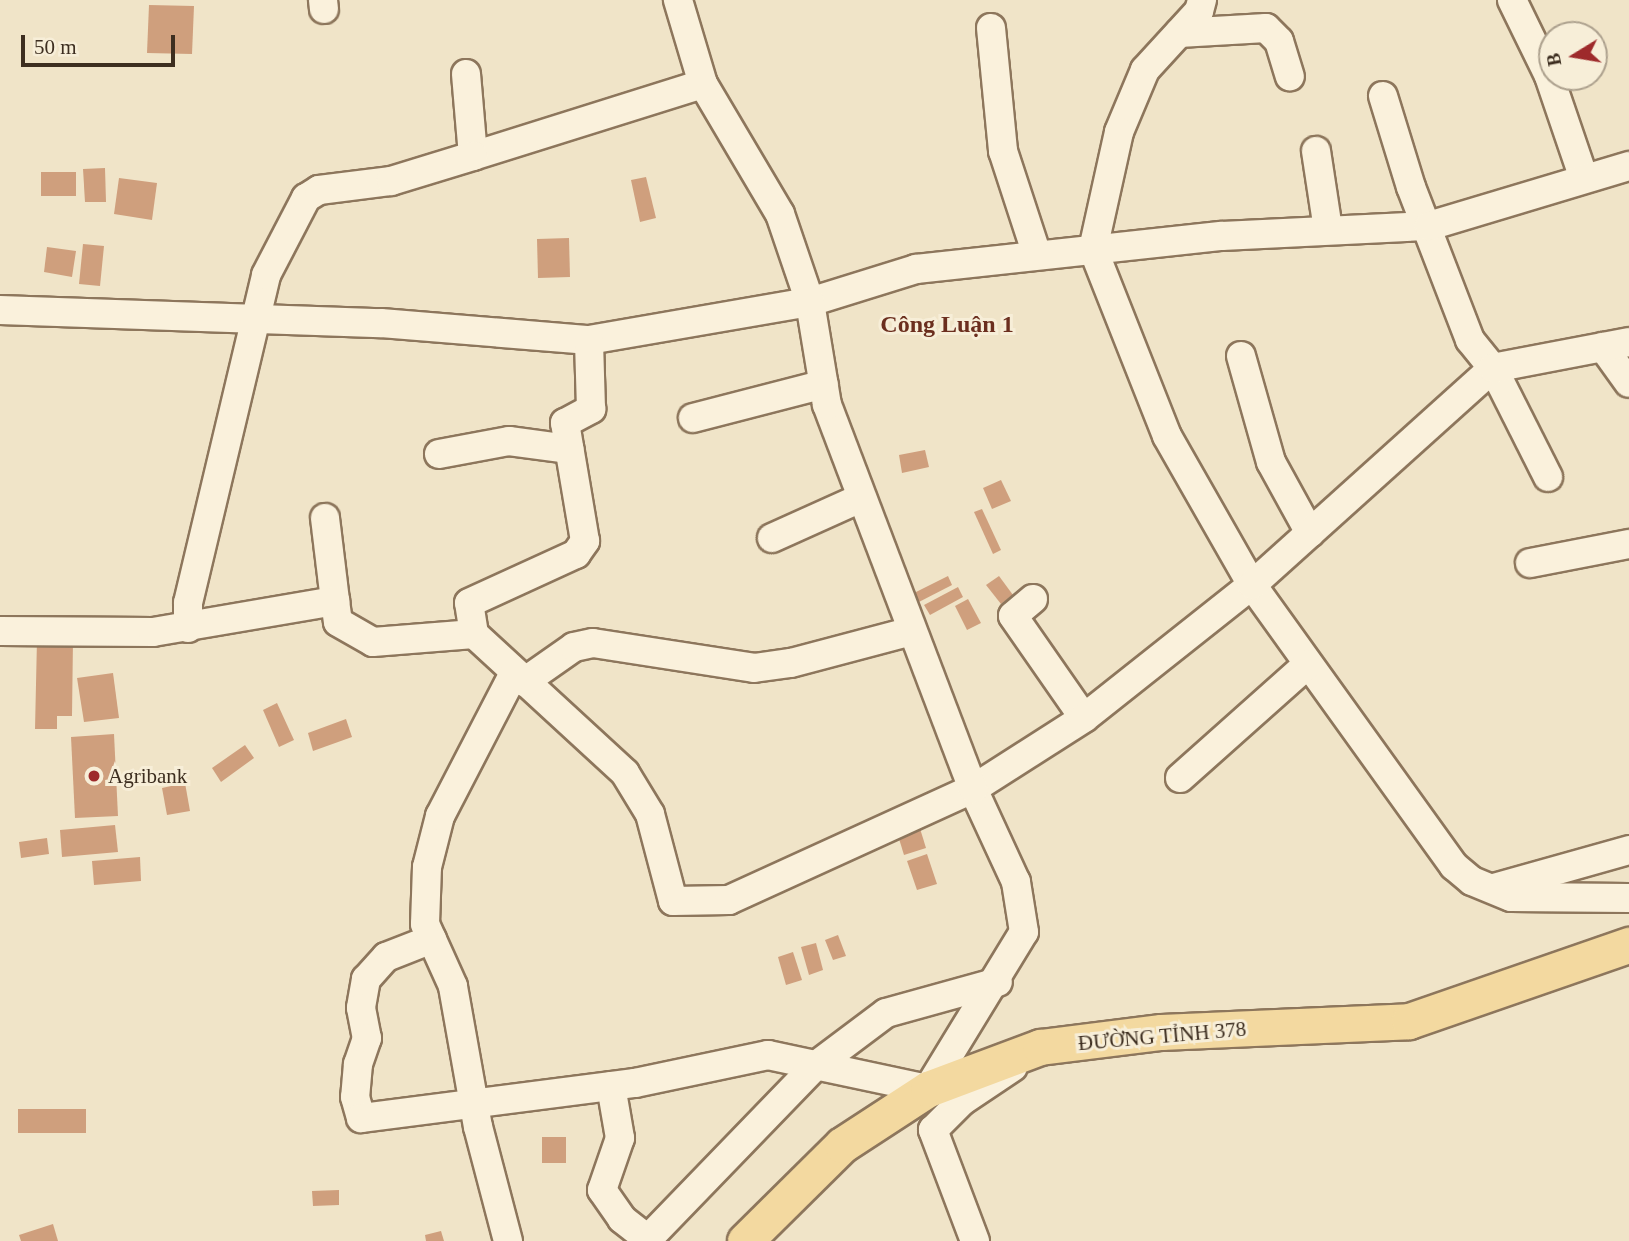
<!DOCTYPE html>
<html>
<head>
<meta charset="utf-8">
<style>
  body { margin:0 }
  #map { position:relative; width:1629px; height:1241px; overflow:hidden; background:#f0e4c8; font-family:"Times New Roman",serif }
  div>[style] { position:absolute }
  .building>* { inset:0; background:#cf9f7d }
  .roads { filter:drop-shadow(2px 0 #8d765c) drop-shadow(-2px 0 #8d765c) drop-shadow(0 2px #8d765c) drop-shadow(0 -2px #8d765c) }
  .minor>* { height:28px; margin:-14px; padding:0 14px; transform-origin:14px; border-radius:14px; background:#faf1dc }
  .major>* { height:35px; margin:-17.5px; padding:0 17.5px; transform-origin:17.5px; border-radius:17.5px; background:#f3d9a0 }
  .dots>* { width:19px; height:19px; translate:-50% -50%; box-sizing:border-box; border:4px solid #f7eed8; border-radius:50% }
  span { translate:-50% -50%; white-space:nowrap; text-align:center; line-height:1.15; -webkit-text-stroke:6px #f7eed8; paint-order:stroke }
  .poi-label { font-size:21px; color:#3d2e20 }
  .left { translate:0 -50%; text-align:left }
  .street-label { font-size:21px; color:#3d2e20 }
  .quarter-label { font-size:24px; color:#6b2e1e; font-weight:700 }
  .north { position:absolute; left:1538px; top:21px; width:70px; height:70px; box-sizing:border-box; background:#f7eed8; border:2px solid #ada18e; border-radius:50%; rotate:259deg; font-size:19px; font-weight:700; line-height:28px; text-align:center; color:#3d2e20 }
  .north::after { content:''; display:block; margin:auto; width:24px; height:32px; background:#9e2a2b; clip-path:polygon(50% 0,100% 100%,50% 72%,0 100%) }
  .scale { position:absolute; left:21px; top:35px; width:154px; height:32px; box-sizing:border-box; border:4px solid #3d2e20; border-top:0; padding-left:9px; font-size:21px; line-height:24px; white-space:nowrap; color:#3d2e20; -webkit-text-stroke:5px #f7eed8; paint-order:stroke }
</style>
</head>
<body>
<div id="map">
  <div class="building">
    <div style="clip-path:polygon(149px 5px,194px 6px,192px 54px,147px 53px)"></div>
    <div style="clip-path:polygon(105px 168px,106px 202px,85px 202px,83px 169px)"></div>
    <div style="clip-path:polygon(41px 172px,76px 172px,76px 196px,41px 196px)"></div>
    <div style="clip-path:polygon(646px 177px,656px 218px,640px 222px,631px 180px)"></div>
    <div style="clip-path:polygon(119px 178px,157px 183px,152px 220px,114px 214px)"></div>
    <div style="clip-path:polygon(569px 238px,570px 277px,538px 278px,537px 239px)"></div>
    <div style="clip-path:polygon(83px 244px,104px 246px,100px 286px,79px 284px)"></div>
    <div style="clip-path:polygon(47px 247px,76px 251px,72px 277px,44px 272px)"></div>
    <div style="clip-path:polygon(925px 450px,929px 467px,902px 473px,899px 455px)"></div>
    <div style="clip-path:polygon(1001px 480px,1011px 501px,992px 509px,983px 488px)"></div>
    <div style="clip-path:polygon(982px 509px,1001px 550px,993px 554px,974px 512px)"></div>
    <div style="clip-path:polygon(948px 576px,952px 585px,915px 604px,910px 595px)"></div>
    <div style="clip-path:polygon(999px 576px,1013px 595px,1001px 604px,986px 585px)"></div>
    <div style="clip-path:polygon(958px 587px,963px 597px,930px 615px,924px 605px)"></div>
    <div style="clip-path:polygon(968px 599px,981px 623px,967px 630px,955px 606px)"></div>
    <div style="clip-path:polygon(37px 639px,73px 640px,72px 716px,57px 716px,57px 729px,35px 729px)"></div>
    <div style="clip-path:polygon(113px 673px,119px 718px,84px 722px,77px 678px)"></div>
    <div style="clip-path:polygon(277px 703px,294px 740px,279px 747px,263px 710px)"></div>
    <div style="clip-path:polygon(346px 719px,352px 737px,313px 751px,308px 733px)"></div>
    <div style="clip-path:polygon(114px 734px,118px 816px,75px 818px,71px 737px)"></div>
    <div style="clip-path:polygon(245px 745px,254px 758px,221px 782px,212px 768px)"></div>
    <div style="clip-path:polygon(185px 783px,190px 811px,167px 815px,162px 788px)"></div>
    <div style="clip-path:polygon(918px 822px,926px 848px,904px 855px,896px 829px)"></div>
    <div style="clip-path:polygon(115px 825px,118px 852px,62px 857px,60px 830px)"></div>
    <div style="clip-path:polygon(47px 838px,49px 854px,21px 858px,19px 842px)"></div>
    <div style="clip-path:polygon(927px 854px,937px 884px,917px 890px,907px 861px)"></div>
    <div style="clip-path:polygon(140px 857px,141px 881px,94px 885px,92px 861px)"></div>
    <div style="clip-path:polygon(838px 935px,846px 956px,833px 960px,825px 940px)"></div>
    <div style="clip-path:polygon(816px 943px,823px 970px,809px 975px,801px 947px)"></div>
    <div style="clip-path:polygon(793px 952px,802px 980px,786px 985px,778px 957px)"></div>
    <div style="clip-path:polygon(18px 1109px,86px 1109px,86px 1133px,18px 1133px)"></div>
    <div style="clip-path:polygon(542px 1137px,566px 1137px,566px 1163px,542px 1163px)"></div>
    <div style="clip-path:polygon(339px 1190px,339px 1205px,313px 1206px,312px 1191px)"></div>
    <div style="clip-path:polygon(53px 1224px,58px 1241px,21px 1241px,19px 1235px)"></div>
    <div style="clip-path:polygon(441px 1231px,444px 1241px,426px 1241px,425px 1235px)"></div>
  </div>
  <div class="roads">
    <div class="minor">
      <div style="left:323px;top:0;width:9px;rotate:84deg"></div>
      <div style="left:1202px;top:0;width:11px;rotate:105deg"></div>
      <div style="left:1199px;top:11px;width:80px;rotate:132.5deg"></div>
      <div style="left:1145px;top:70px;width:67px;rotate:112.8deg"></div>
      <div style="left:1119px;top:132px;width:120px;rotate:102.5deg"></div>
      <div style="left:1093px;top:249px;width:201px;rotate:68.4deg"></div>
      <div style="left:1167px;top:436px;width:172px;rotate:60.3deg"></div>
      <div style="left:1252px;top:585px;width:346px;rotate:54.3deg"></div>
      <div style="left:1454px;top:866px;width:23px;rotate:40deg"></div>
      <div style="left:1472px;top:881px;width:42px;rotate:22.3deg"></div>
      <div style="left:1511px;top:897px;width:118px;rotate:0.5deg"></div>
      <div style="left:1512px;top:0;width:85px;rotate:64deg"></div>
      <div style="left:1549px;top:76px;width:106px;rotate:71.2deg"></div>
      <div style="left:991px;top:28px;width:124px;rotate:84.4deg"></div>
      <div style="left:1003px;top:151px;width:109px;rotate:71.9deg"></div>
      <div style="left:1179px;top:33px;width:87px;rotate:-3.3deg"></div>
      <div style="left:1266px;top:28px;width:18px;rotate:45deg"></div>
      <div style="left:1279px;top:41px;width:37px;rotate:73deg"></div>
      <div style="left:466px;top:74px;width:82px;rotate:85.1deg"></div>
      <div style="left:473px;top:156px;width:241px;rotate:-17.4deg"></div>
      <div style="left:1383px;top:96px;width:95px;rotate:72.9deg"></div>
      <div style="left:1411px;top:187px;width:164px;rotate:68.9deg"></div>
      <div style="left:1470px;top:340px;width:36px;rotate:51deg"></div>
      <div style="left:1493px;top:368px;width:122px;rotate:63.2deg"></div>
      <div style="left:1316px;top:151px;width:79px;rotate:81.3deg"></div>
      <div style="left:0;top:310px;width:381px;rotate:2deg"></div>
      <div style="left:381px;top:323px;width:209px;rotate:4.7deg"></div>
      <div style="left:589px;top:340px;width:224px;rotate:-9.8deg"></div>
      <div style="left:810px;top:302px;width:111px;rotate:-17.3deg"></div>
      <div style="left:916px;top:269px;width:308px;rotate:-6.2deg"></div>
      <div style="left:1222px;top:236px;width:207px;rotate:-2.8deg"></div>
      <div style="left:1429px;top:226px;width:209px;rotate:-16.7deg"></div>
      <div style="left:1603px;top:347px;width:44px;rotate:54.2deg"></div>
      <div style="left:1241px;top:356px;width:110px;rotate:74.2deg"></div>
      <div style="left:1271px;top:462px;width:81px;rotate:61.2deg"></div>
      <div style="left:693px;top:418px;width:135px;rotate:-14.5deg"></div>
      <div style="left:439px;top:454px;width:71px;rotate:-10.5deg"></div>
      <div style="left:509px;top:441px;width:61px;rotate:7.6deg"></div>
      <div style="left:325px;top:518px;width:84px;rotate:83.1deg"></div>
      <div style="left:772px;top:538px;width:98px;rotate:-24.2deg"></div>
      <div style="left:1530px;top:563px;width:101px;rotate:-10.9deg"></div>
      <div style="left:1033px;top:599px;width:26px;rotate:140deg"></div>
      <div style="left:1013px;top:616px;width:124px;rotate:55.2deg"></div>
      <div style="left:188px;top:628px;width:25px;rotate:-90deg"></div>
      <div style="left:188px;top:603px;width:337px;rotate:-76.6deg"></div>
      <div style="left:266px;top:275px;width:87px;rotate:-62.5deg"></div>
      <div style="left:306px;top:198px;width:15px;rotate:-32deg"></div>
      <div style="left:319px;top:190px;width:73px;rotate:-7.1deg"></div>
      <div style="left:391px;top:181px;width:86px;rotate:-17deg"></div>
      <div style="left:0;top:631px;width:153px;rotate:0.4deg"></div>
      <div style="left:153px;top:632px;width:185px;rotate:-9.7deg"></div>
      <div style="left:335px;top:601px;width:21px;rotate:82deg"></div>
      <div style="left:338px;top:622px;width:40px;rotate:29.7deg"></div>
      <div style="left:373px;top:642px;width:101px;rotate:-4.5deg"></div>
      <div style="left:474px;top:634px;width:205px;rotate:42.6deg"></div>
      <div style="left:625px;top:773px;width:48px;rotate:58.6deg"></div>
      <div style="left:650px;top:814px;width:90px;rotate:75.2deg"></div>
      <div style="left:673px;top:901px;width:56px;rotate:-1deg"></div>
      <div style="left:729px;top:900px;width:268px;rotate:-24.5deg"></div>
      <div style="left:973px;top:789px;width:132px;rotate:-32.6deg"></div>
      <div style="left:1084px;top:718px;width:214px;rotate:-38.4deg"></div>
      <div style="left:1252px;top:585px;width:324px;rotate:-42deg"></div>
      <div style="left:1493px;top:368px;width:138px;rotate:-10.8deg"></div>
      <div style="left:474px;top:634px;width:31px;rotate:-99deg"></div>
      <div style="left:469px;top:603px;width:118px;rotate:-24.6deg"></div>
      <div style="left:576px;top:554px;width:16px;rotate:-55deg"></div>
      <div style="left:585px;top:541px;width:120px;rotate:-99.6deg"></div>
      <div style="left:565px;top:423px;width:30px;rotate:-28deg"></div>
      <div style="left:591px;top:409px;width:69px;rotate:-91.7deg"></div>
      <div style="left:524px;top:682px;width:61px;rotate:-35deg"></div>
      <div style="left:574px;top:647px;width:19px;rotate:-12deg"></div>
      <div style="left:593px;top:643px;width:163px;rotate:8.8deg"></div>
      <div style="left:754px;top:668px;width:37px;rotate:-8deg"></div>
      <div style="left:791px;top:663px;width:125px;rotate:-14.8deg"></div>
      <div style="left:1180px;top:778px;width:171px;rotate:-41.7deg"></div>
      <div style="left:1494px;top:888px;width:140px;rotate:-15.7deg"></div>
      <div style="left:432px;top:939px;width:49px;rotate:158.6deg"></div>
      <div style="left:386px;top:957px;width:30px;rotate:132deg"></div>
      <div style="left:366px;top:979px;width:29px;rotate:100deg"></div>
      <div style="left:361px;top:1008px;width:31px;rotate:79deg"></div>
      <div style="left:367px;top:1038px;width:28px;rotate:109deg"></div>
      <div style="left:358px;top:1064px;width:33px;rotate:95deg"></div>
      <div style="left:355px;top:1097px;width:22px;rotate:74deg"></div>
      <div style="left:361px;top:1118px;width:276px;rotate:-7.3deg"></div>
      <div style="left:635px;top:1083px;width:136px;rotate:-11.9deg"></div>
      <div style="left:768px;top:1055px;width:164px;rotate:12deg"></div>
      <div style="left:928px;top:1089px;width:184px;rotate:-58.6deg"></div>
      <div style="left:1024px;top:932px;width:51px;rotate:-99.1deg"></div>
      <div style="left:1016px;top:882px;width:102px;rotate:-114.8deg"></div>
      <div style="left:973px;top:789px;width:411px;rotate:-110.8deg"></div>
      <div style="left:827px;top:405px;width:104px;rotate:-99.4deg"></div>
      <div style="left:810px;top:302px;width:93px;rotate:-108.8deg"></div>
      <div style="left:780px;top:214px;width:151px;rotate:-120.6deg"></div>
      <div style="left:703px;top:84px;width:88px;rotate:-106.6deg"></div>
      <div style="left:611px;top:1086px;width:53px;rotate:80.2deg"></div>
      <div style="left:620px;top:1138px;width:55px;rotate:109.1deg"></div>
      <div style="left:602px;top:1190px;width:35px;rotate:55deg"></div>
      <div style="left:622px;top:1219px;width:33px;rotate:38deg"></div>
      <div style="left:508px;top:1241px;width:118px;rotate:-104.7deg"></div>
      <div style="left:478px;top:1127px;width:143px;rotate:-100.1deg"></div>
      <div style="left:453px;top:986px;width:68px;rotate:-114.3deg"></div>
      <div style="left:425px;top:924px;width:57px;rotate:-88deg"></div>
      <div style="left:427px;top:867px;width:53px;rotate:-75.7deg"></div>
      <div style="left:440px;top:816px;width:161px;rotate:-62.6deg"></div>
      <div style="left:646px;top:1241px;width:242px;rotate:-46deg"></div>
      <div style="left:814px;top:1067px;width:90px;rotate:-36.9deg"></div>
      <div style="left:886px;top:1013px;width:116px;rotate:-15.5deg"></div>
      <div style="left:975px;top:1241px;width:119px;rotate:-110.7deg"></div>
      <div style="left:933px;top:1130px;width:41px;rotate:-45deg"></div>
      <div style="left:962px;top:1101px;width:61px;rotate:-33.7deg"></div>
    </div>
    <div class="major">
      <div style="left:745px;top:1241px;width:136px;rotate:-44.7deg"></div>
      <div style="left:842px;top:1145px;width:103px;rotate:-33.1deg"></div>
      <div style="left:928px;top:1089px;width:120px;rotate:-20.6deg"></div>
      <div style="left:1040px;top:1047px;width:122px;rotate:-7.1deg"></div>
      <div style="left:1161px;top:1032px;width:248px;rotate:-2.5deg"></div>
      <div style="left:1409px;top:1021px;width:233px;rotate:-19.1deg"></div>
    </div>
  </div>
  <div class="dots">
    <div style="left:94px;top:776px;background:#9e2a2b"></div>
  </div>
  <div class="poi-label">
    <span class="left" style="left:108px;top:776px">Agribank</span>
  </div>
  <div class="street-label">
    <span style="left:1162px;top:1036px;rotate:-5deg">ĐƯỜNG TỈNH 378</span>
  </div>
  <div class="quarter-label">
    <span style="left:947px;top:325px">Công Luận 1</span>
  </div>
  <div class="north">B</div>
  <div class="scale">50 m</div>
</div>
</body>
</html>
